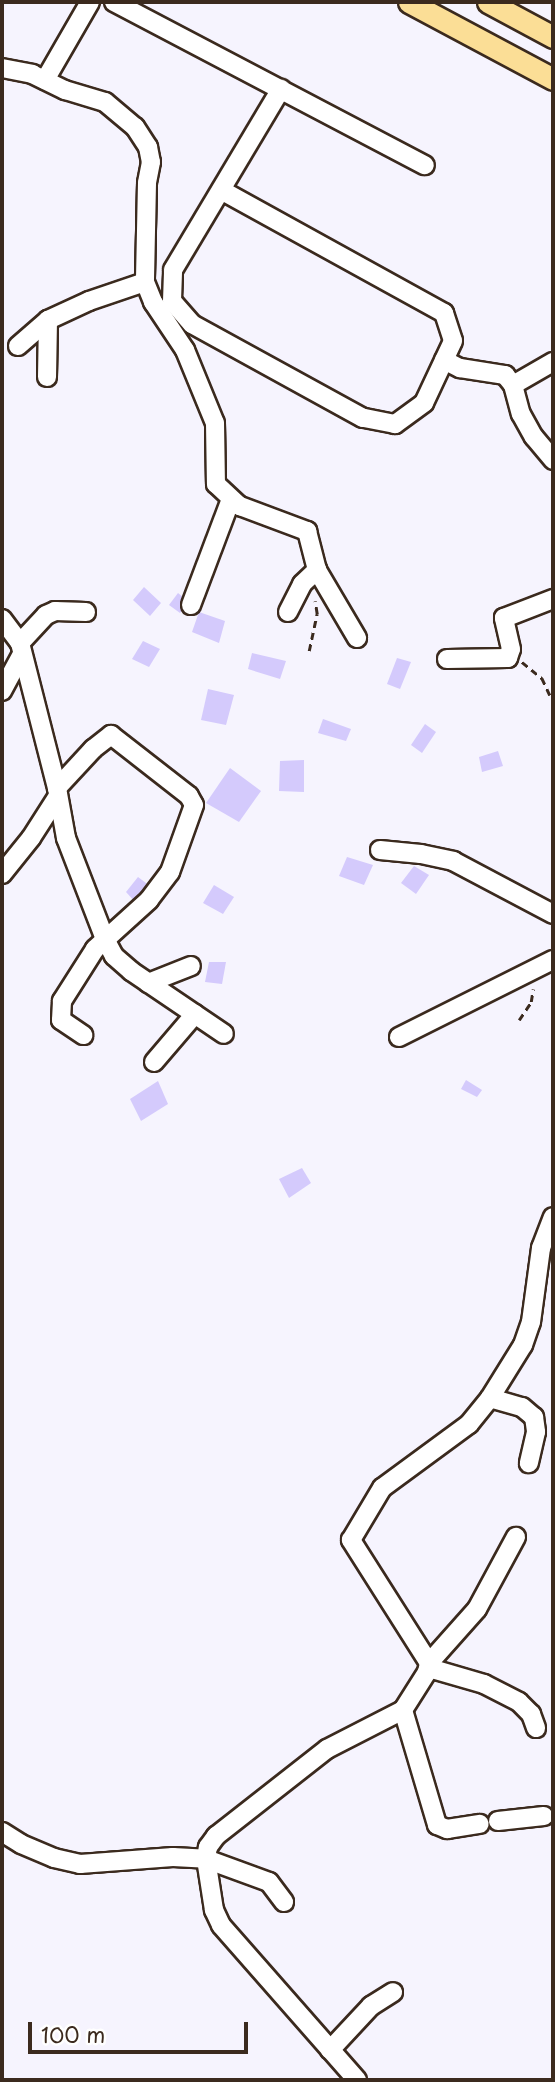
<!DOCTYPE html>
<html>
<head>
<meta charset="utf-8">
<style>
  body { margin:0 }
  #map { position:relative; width:555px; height:2082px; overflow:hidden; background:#f6f4fe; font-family:"Playpen Sans",sans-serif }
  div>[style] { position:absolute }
  .building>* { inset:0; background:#d4cafc }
  .path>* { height:2.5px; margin-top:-1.25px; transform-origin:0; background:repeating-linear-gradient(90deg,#3b2a1e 0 7px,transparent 0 12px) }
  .roads { filter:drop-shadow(2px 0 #3b2a1e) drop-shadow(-2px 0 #3b2a1e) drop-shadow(0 2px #3b2a1e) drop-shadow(0 -2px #3b2a1e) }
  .minor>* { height:18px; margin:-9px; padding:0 9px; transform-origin:9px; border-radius:9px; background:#fff }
  .major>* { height:21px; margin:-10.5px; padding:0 10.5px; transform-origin:10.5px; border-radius:10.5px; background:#fbde96 }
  span { translate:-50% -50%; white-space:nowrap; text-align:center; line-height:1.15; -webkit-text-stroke:6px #fff; paint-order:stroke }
  .frame { position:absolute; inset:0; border:4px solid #3b2a1e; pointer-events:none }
  .scale { position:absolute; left:28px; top:2022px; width:220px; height:32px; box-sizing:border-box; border:4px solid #3b2a1e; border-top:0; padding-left:9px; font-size:21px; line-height:24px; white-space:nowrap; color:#3b2a1e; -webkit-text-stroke:5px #fff; paint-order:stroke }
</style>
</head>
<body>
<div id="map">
  <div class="building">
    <div style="clip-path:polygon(144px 587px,161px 603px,150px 616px,133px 600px)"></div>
    <div style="clip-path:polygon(178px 593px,189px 602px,180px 613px,169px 605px)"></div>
    <div style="clip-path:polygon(199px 612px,225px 621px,219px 643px,192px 632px)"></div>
    <div style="clip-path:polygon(143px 641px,160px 649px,149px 667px,132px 659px)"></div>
    <div style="clip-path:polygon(252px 653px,286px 661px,280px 679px,248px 669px)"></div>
    <div style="clip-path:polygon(397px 658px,411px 662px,400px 689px,387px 684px)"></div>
    <div style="clip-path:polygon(208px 689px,234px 695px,226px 725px,201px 720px)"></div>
    <div style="clip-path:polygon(323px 719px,351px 729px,346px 741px,318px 733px)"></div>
    <div style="clip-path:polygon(425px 724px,436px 732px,422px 753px,411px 745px)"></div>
    <div style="clip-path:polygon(498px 751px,503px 766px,482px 772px,479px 757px)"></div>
    <div style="clip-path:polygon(304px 760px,304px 792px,279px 791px,280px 761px)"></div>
    <div style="clip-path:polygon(230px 768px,261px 791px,239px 822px,206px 803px)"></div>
    <div style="clip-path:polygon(347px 857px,373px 865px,364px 885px,339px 876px)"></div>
    <div style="clip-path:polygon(414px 866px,429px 875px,416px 894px,401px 883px)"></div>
    <div style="clip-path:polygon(138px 877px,150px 886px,136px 903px,126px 892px)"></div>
    <div style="clip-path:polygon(214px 885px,234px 897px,223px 914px,203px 903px)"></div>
    <div style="clip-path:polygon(209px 962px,226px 962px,222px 984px,205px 982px)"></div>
    <div style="clip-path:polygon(466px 1080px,482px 1090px,477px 1097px,461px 1089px)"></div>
    <div style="clip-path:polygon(158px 1081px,168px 1104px,141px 1121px,130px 1099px)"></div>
    <div style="clip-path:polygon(302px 1168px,311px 1183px,289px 1198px,279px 1179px)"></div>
  </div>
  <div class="path">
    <div style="left:309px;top:651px;width:38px;rotate:-78deg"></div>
    <div style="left:317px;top:614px;width:13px;rotate:-99deg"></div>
    <div style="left:522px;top:662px;width:26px;rotate:39deg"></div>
    <div style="left:542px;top:678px;width:19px;rotate:65deg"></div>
    <div style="left:519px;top:1020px;width:22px;rotate:-56deg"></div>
    <div style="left:531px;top:1002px;width:13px;rotate:-81deg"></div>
  </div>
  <div class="roads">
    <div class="minor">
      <div style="left:114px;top:2px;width:351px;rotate:27.7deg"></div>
      <div style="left:2px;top:68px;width:31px;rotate:11deg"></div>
      <div style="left:32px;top:74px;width:37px;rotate:26deg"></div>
      <div style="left:65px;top:90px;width:42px;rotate:16.7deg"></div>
      <div style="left:105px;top:102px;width:39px;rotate:40deg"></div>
      <div style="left:135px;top:127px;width:24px;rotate:57deg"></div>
      <div style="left:148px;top:147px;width:15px;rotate:79deg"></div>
      <div style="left:151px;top:162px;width:21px;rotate:101deg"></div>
      <div style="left:147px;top:183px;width:99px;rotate:91.2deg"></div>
      <div style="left:145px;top:282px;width:22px;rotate:68deg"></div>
      <div style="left:153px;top:302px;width:58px;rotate:56.3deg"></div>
      <div style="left:185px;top:350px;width:79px;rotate:67.7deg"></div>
      <div style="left:215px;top:423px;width:61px;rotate:89.1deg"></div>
      <div style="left:216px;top:484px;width:33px;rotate:43deg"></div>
      <div style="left:240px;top:506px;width:72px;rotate:20.5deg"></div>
      <div style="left:307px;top:531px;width:40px;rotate:75.6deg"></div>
      <div style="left:317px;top:570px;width:79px;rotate:59.5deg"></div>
      <div style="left:45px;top:80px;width:90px;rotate:-60deg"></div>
      <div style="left:221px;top:190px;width:255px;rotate:28.9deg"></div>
      <div style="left:444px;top:313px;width:29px;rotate:72deg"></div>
      <div style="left:453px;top:341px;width:68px;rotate:115.1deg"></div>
      <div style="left:424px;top:403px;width:36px;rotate:144deg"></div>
      <div style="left:395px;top:424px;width:33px;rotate:-169deg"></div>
      <div style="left:363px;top:418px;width:195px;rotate:-151.2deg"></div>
      <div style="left:192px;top:324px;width:30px;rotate:-131deg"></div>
      <div style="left:172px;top:301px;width:31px;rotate:-88deg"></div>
      <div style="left:173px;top:270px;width:211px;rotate:-59.2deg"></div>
      <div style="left:18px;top:346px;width:40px;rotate:-41deg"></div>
      <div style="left:48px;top:320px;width:45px;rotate:-24.9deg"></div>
      <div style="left:89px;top:301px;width:59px;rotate:-18.7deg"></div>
      <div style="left:444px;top:360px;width:18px;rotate:27deg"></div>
      <div style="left:460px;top:368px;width:46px;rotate:8.8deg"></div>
      <div style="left:505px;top:375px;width:13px;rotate:51deg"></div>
      <div style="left:513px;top:385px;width:30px;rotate:75deg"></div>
      <div style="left:521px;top:414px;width:26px;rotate:61deg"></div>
      <div style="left:534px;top:437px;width:30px;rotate:50deg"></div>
      <div style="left:47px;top:377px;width:57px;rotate:-89deg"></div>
      <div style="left:513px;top:385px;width:46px;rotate:-29.9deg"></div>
      <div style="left:191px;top:605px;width:113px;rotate:-69.3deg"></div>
      <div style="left:288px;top:612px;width:31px;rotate:-63deg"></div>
      <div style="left:302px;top:584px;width:21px;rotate:-43deg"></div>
      <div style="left:2px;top:619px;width:30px;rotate:53deg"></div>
      <div style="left:20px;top:643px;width:150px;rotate:75.7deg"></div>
      <div style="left:57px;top:788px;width:51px;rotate:79.8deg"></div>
      <div style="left:66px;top:838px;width:108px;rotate:68.9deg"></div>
      <div style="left:105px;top:939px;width:19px;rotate:62deg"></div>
      <div style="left:114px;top:956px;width:23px;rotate:41deg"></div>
      <div style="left:131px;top:971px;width:112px;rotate:34.1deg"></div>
      <div style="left:20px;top:643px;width:38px;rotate:-47deg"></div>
      <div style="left:46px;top:615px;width:10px;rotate:-24deg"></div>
      <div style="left:55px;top:611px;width:31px;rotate:2deg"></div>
      <div style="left:447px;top:659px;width:61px;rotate:-0.9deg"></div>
      <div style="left:508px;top:658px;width:9px;rotate:-72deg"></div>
      <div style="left:511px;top:649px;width:32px;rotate:-103deg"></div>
      <div style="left:504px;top:618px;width:53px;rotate:-21.2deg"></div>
      <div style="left:2px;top:691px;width:42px;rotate:-61.6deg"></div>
      <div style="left:57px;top:788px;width:53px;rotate:-47.3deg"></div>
      <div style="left:93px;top:749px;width:23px;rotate:-38deg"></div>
      <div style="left:111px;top:735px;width:99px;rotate:38deg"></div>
      <div style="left:189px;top:796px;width:10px;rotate:61deg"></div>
      <div style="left:194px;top:805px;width:71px;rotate:109.7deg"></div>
      <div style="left:170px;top:872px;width:35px;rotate:127deg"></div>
      <div style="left:149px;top:900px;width:73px;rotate:137.8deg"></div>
      <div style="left:95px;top:949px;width:62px;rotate:122.4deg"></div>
      <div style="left:62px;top:1001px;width:19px;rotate:93deg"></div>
      <div style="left:61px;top:1020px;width:27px;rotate:34deg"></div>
      <div style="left:380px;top:850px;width:41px;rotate:5.6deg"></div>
      <div style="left:421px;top:854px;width:33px;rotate:12deg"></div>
      <div style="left:453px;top:861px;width:113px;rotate:27.9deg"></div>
      <div style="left:2px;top:874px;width:46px;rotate:-51.1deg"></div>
      <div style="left:31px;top:838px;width:50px;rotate:-57.3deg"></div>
      <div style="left:148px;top:983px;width:46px;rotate:-21.6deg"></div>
      <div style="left:399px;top:1037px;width:172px;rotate:-26.6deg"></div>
      <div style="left:154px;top:1062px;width:63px;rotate:-49.5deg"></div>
      <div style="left:490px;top:1398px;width:33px;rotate:16deg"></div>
      <div style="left:522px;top:1407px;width:16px;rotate:40deg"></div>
      <div style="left:534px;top:1417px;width:15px;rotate:82deg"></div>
      <div style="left:536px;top:1432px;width:32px;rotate:103deg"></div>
      <div style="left:429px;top:1663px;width:146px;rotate:-122.4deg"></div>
      <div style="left:351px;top:1540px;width:61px;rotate:-59.2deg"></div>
      <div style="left:382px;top:1488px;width:108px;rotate:-36.3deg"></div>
      <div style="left:469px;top:1424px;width:33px;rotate:-51deg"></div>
      <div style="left:490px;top:1398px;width:62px;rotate:-58.1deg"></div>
      <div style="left:523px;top:1345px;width:24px;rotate:-71deg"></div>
      <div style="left:531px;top:1322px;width:75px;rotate:-82.3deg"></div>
      <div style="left:541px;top:1248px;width:33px;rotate:-69deg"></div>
      <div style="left:429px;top:1668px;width:57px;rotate:16.2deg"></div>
      <div style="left:484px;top:1684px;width:39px;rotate:27deg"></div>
      <div style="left:519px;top:1702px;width:17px;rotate:45deg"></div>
      <div style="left:531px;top:1714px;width:15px;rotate:70deg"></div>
      <div style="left:403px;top:1710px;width:120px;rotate:73.5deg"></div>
      <div style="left:437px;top:1825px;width:11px;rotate:22deg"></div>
      <div style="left:447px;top:1829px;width:33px;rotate:-9deg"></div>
      <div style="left:498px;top:1821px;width:46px;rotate:-6.2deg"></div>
      <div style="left:2px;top:1832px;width:22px;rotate:32deg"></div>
      <div style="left:21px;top:1844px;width:36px;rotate:23deg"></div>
      <div style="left:54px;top:1858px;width:27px;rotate:13deg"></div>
      <div style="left:80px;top:1864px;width:93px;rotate:-4.3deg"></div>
      <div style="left:173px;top:1857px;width:33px;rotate:3deg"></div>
      <div style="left:206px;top:1859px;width:67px;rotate:20.1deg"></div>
      <div style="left:269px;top:1882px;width:25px;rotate:53deg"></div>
      <div style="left:330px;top:2050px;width:60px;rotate:-47deg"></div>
      <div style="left:371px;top:2006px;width:26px;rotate:-32deg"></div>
      <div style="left:357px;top:2080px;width:206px;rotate:-131.3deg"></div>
      <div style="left:221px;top:1925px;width:17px;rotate:-115deg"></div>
      <div style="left:214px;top:1910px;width:52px;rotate:-98.9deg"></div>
      <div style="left:206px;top:1859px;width:12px;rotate:-81deg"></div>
      <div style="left:208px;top:1847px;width:14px;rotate:-54deg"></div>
      <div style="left:216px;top:1836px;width:141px;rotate:-38.1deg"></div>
      <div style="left:327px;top:1749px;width:85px;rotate:-27.2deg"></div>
      <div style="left:403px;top:1710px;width:45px;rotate:-57.7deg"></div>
      <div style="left:427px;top:1672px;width:9px;rotate:-77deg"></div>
      <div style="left:429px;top:1663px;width:72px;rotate:-48.4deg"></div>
      <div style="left:477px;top:1609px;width:82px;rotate:-61.6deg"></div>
    </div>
    <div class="major">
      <div style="left:409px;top:2px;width:163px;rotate:28.1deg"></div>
      <div style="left:488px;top:2px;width:74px;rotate:28.3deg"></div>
    </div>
  </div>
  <div class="frame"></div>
  <div class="scale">100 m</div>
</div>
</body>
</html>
